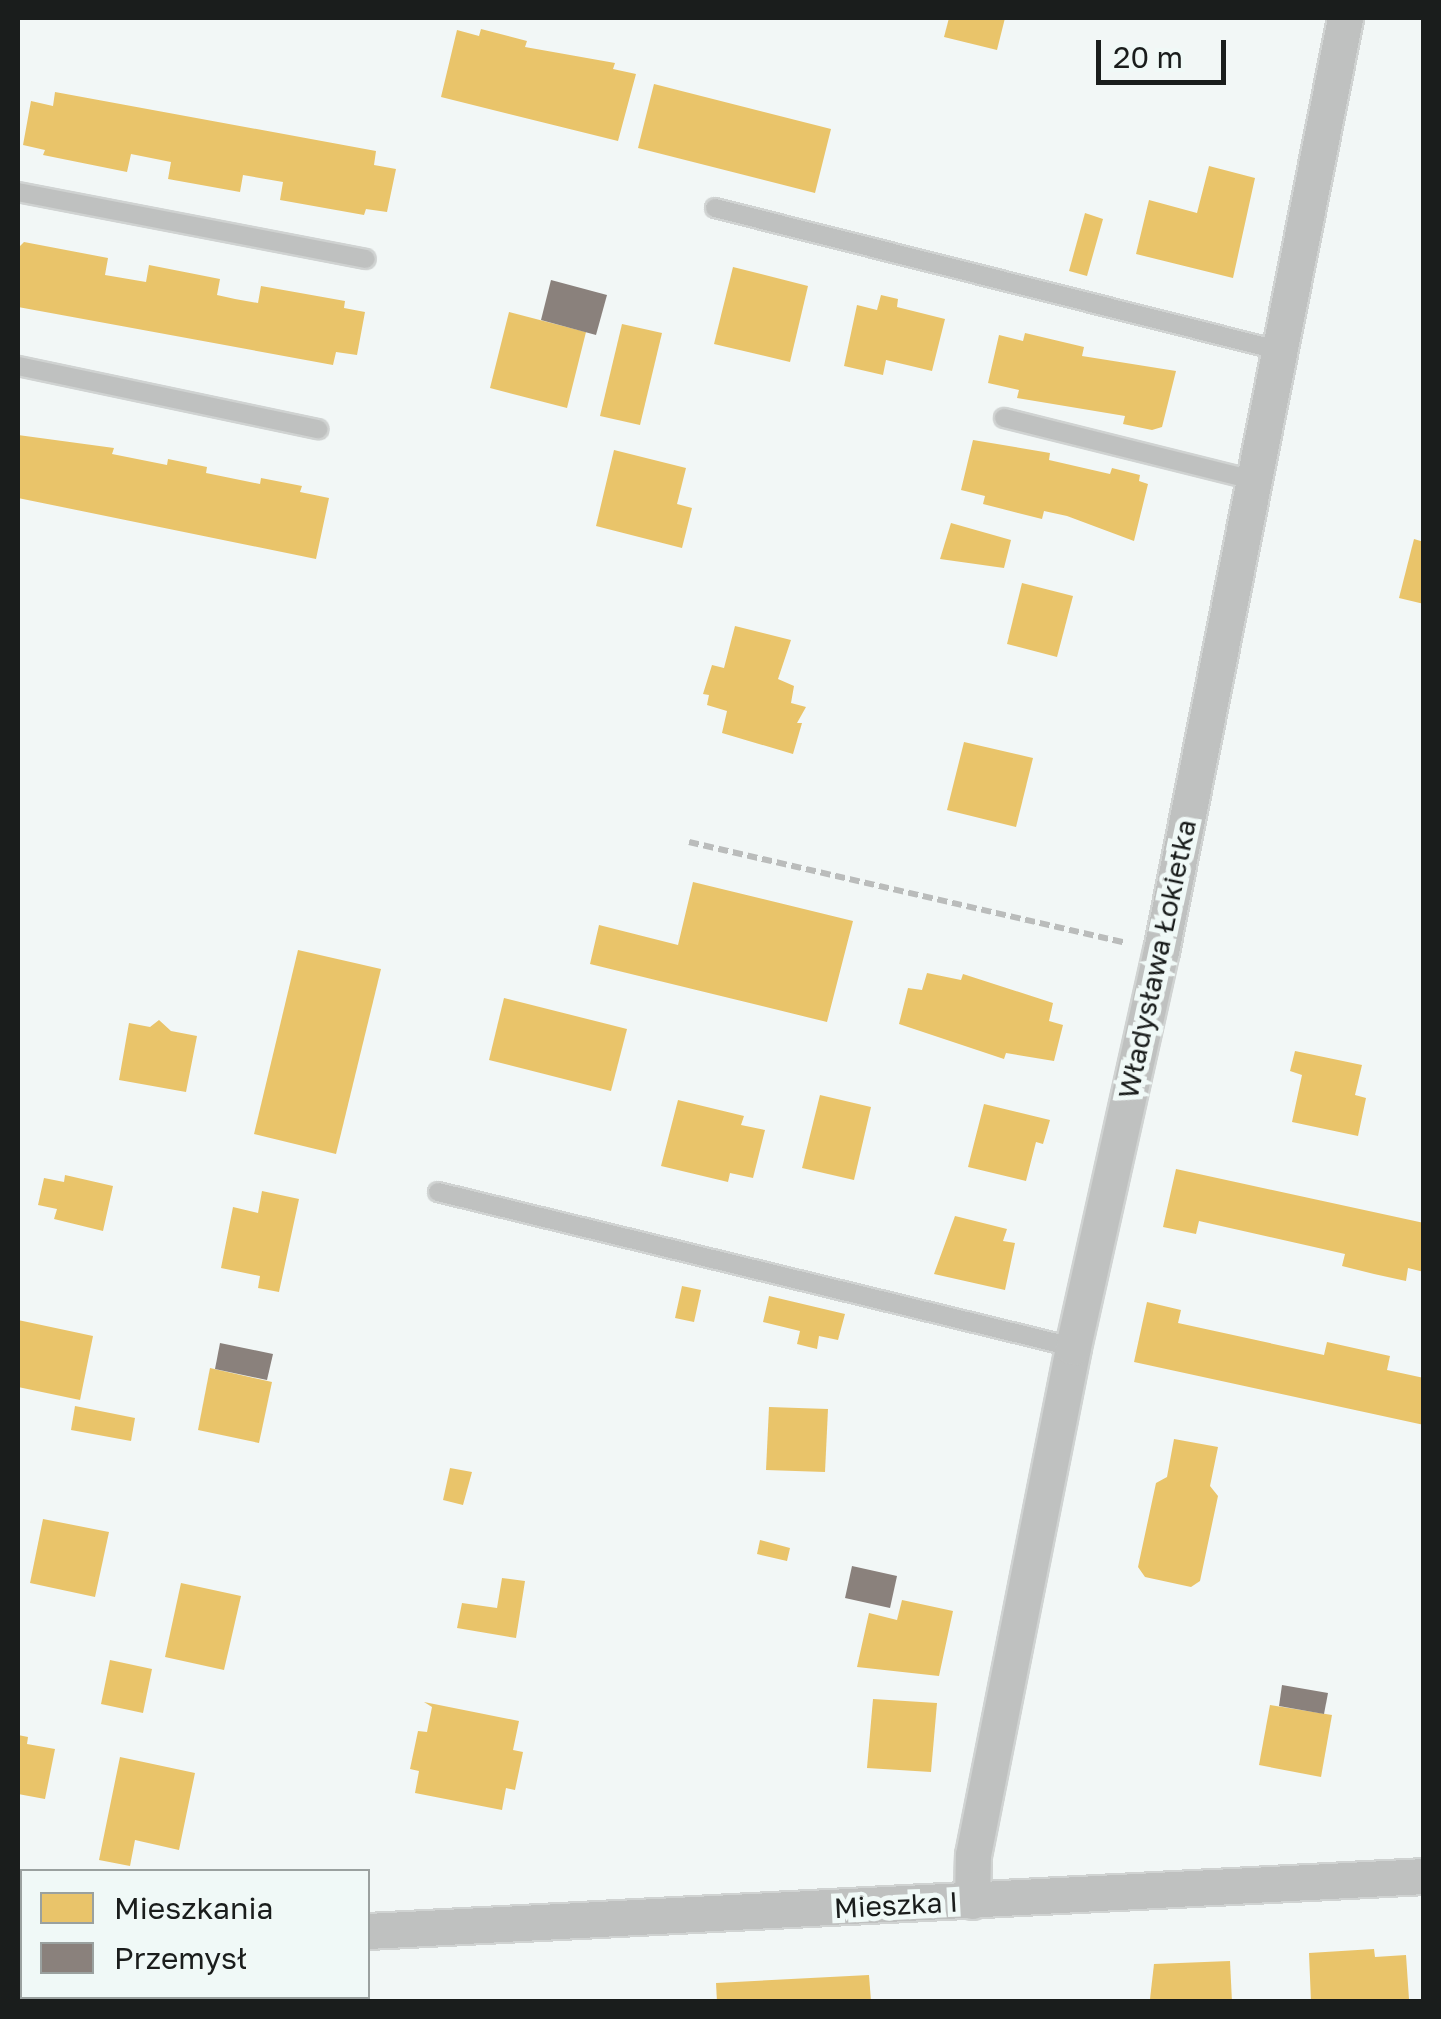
<!DOCTYPE html>
<html>
<head>
<meta charset="utf-8">
<style>
  body { margin:0 }
  #map { position:relative; width:1441px; height:2019px; overflow:hidden; background:#f2f7f6; font-family:"Golos Text",sans-serif }
  div>[style] { position:absolute }
  .homes>* { inset:0; background:#e9c46a }
  .industry>* { inset:0; background:#8a817c }
  .path>* { height:6px; margin-top:-3px; transform-origin:0; background:repeating-linear-gradient(90deg,#babcbb 0 10px,transparent 0 15px) }
  .roads { filter:drop-shadow(2px 0 #d0d3d2) drop-shadow(-2px 0 #d0d3d2) drop-shadow(0 2px #d0d3d2) drop-shadow(0 -2px #d0d3d2) }
  .service>* { height:18px; margin:-9px; padding:0 9px; transform-origin:9px; border-radius:9px; background:#bfc1c0 }
  .minor>* { height:35px; margin:-17.5px; padding:0 17.5px; transform-origin:17.5px; border-radius:17.5px; background:#bfc1c0 }
  span { translate:-50% -50%; white-space:nowrap; text-align:center; line-height:1.15; -webkit-text-stroke:10px #f0f9f7; paint-order:stroke }
  .street-label { font-size:28px; color:#1a1d1c }
  .frame { position:absolute; inset:0; border:20px solid #1a1d1c; pointer-events:none }
  .legend { position:absolute; left:20px; top:1869px; width:350px; height:130px; box-sizing:border-box; background:#f0f9f7; border:2px solid #9aa19f; margin:0; padding:12px 18px; list-style:none; font-size:30px; color:#1a1d1c }
  .legend li { display:flex; align-items:center; gap:20px; height:50px }
  .legend b { width:50px; border:2px solid #9aa19f }
  .scale { position:absolute; left:1096px; top:40px; width:130px; height:45px; box-sizing:border-box; border:5px solid #1a1d1c; border-top:0; padding-left:12px; font-size:30px; line-height:35px; white-space:nowrap; color:#1a1d1c; -webkit-text-stroke:8px #f0f9f7; paint-order:stroke }
</style>
</head>
<body>
<div id="map">
  <div class="homes">
    <div style="clip-path:polygon(949px 18px,1005px 18px,997px 50px,944px 37px)"></div>
    <div style="clip-path:polygon(481px 29px,527px 41px,525px 47px,615px 63px,613px 69px,636px 74px,618px 141px,441px 97px,457px 30px,479px 36px)"></div>
    <div style="clip-path:polygon(654px 84px,831px 129px,815px 193px,638px 148px)"></div>
    <div style="clip-path:polygon(55px 92px,376px 151px,374px 165px,396px 169px,387px 212px,366px 209px,364px 215px,280px 200px,283px 182px,243px 175px,240px 192px,168px 179px,171px 162px,131px 154px,127px 172px,43px 155px,45px 150px,23px 145px,31px 101px,53px 106px)"></div>
    <div style="clip-path:polygon(1209px 166px,1255px 178px,1233px 278px,1136px 254px,1149px 200px,1197px 213px)"></div>
    <div style="clip-path:polygon(1085px 213px,1103px 219px,1087px 276px,1069px 271px)"></div>
    <div style="clip-path:polygon(24px 242px,108px 258px,105px 275px,146px 282px,149px 265px,220px 279px,217px 295px,235px 299px,258px 303px,261px 286px,345px 301px,344px 308px,365px 312px,357px 355px,336px 352px,333px 365px,18px 307px,18px 248px)"></div>
    <div style="clip-path:polygon(733px 267px,808px 286px,790px 362px,714px 344px)"></div>
    <div style="clip-path:polygon(881px 295px,898px 299px,897px 307px,945px 319px,932px 371px,886px 360px,883px 375px,844px 366px,857px 305px,877px 310px)"></div>
    <div style="clip-path:polygon(509px 312px,586px 332px,567px 408px,490px 388px)"></div>
    <div style="clip-path:polygon(622px 324px,662px 333px,640px 425px,600px 416px)"></div>
    <div style="clip-path:polygon(1025px 333px,1084px 347px,1082px 356px,1176px 371px,1162px 427px,1152px 430px,1123px 424px,1125px 416px,1017px 398px,1019px 390px,988px 383px,999px 335px,1023px 341px)"></div>
    <div style="clip-path:polygon(18px 435px,114px 448px,112px 454px,167px 465px,168px 459px,207px 467px,206px 473px,260px 484px,261px 478px,302px 486px,300px 492px,329px 498px,316px 559px,18px 498px)"></div>
    <div style="clip-path:polygon(973px 440px,1050px 453px,1049px 460px,1110px 474px,1112px 468px,1140px 475px,1139px 481px,1148px 484px,1134px 541px,1067px 516px,1044px 511px,1042px 519px,983px 504px,985px 496px,961px 490px)"></div>
    <div style="clip-path:polygon(614px 450px,686px 468px,677px 504px,692px 508px,682px 548px,596px 526px)"></div>
    <div style="clip-path:polygon(951px 523px,1011px 540px,1004px 568px,940px 559px)"></div>
    <div style="clip-path:polygon(1414px 539px,1424px 542px,1424px 604px,1399px 598px)"></div>
    <div style="clip-path:polygon(1022px 583px,1073px 596px,1057px 657px,1007px 644px)"></div>
    <div style="clip-path:polygon(735px 626px,791px 640px,778px 679px,794px 686px,791px 703px,806px 707px,797px 723px,802px 723px,793px 754px,722px 733px,727px 711px,707px 705px,709px 695px,703px 694px,712px 665px,724px 668px)"></div>
    <div style="clip-path:polygon(964px 742px,1033px 758px,1016px 827px,947px 810px)"></div>
    <div style="clip-path:polygon(693px 882px,853px 921px,827px 1022px,590px 964px,599px 925px,678px 945px)"></div>
    <div style="clip-path:polygon(298px 950px,381px 969px,336px 1154px,254px 1134px)"></div>
    <div style="clip-path:polygon(927px 973px,961px 980px,963px 974px,1053px 1003px,1049px 1021px,1063px 1025px,1054px 1061px,1006px 1053px,1004px 1059px,899px 1024px,908px 988px,922px 990px)"></div>
    <div style="clip-path:polygon(504px 998px,627px 1029px,611px 1091px,489px 1060px)"></div>
    <div style="clip-path:polygon(159px 1020px,171px 1031px,197px 1036px,186px 1092px,119px 1080px,129px 1023px,150px 1027px)"></div>
    <div style="clip-path:polygon(1295px 1051px,1362px 1065px,1355px 1095px,1366px 1098px,1358px 1136px,1292px 1122px,1302px 1075px,1290px 1071px)"></div>
    <div style="clip-path:polygon(820px 1095px,871px 1107px,854px 1180px,802px 1168px)"></div>
    <div style="clip-path:polygon(678px 1100px,744px 1116px,741px 1125px,765px 1130px,753px 1178px,730px 1173px,728px 1182px,661px 1166px)"></div>
    <div style="clip-path:polygon(984px 1104px,1050px 1120px,1043px 1144px,1036px 1142px,1026px 1181px,968px 1167px)"></div>
    <div style="clip-path:polygon(1176px 1169px,1424px 1223px,1424px 1272px,1408px 1268px,1406px 1281px,1374px 1274px,1342px 1266px,1345px 1254px,1199px 1221px,1196px 1234px,1163px 1227px)"></div>
    <div style="clip-path:polygon(65px 1175px,113px 1186px,103px 1231px,54px 1219px,57px 1209px,38px 1205px,44px 1178px,64px 1182px)"></div>
    <div style="clip-path:polygon(262px 1191px,299px 1199px,279px 1292px,258px 1288px,260px 1276px,221px 1268px,233px 1207px,258px 1213px)"></div>
    <div style="clip-path:polygon(955px 1216px,1007px 1229px,1003px 1241px,1015px 1243px,1005px 1290px,934px 1274px)"></div>
    <div style="clip-path:polygon(682px 1286px,701px 1290px,694px 1322px,675px 1318px)"></div>
    <div style="clip-path:polygon(769px 1296px,845px 1314px,838px 1340px,819px 1336px,817px 1349px,797px 1344px,800px 1331px,763px 1322px)"></div>
    <div style="clip-path:polygon(1147px 1302px,1181px 1310px,1178px 1323px,1324px 1355px,1327px 1342px,1390px 1356px,1387px 1370px,1424px 1378px,1424px 1425px,1134px 1362px)"></div>
    <div style="clip-path:polygon(18px 1320px,93px 1336px,80px 1400px,18px 1387px)"></div>
    <div style="clip-path:polygon(210px 1368px,272px 1382px,259px 1443px,198px 1430px)"></div>
    <div style="clip-path:polygon(75px 1406px,135px 1418px,131px 1441px,71px 1430px)"></div>
    <div style="clip-path:polygon(769px 1407px,828px 1409px,825px 1472px,766px 1470px)"></div>
    <div style="clip-path:polygon(1174px 1439px,1218px 1447px,1210px 1486px,1218px 1496px,1200px 1581px,1191px 1587px,1145px 1577px,1138px 1567px,1156px 1483px,1167px 1477px)"></div>
    <div style="clip-path:polygon(450px 1468px,472px 1472px,463px 1505px,443px 1500px)"></div>
    <div style="clip-path:polygon(43px 1519px,109px 1532px,95px 1597px,30px 1583px)"></div>
    <div style="clip-path:polygon(760px 1540px,790px 1548px,787px 1561px,757px 1554px)"></div>
    <div style="clip-path:polygon(502px 1578px,525px 1581px,516px 1638px,457px 1628px,462px 1603px,497px 1608px)"></div>
    <div style="clip-path:polygon(181px 1583px,241px 1596px,224px 1670px,165px 1657px)"></div>
    <div style="clip-path:polygon(902px 1600px,953px 1611px,939px 1676px,857px 1667px,869px 1613px,897px 1620px)"></div>
    <div style="clip-path:polygon(110px 1660px,152px 1669px,143px 1713px,101px 1704px)"></div>
    <div style="clip-path:polygon(873px 1699px,937px 1703px,931px 1772px,867px 1768px)"></div>
    <div style="clip-path:polygon(424px 1702px,519px 1721px,513px 1750px,523px 1752px,515px 1790px,506px 1788px,502px 1810px,415px 1793px,419px 1771px,410px 1769px,418px 1731px,427px 1732px,432px 1707px)"></div>
    <div style="clip-path:polygon(1270px 1705px,1332px 1715px,1321px 1777px,1259px 1765px)"></div>
    <div style="clip-path:polygon(18px 1735px,28px 1737px,27px 1744px,55px 1749px,45px 1799px,18px 1794px)"></div>
    <div style="clip-path:polygon(120px 1757px,195px 1773px,179px 1850px,135px 1840px,130px 1866px,99px 1860px)"></div>
    <div style="clip-path:polygon(1374px 1949px,1375px 1957px,1406px 1955px,1409px 1999px,1311px 2002px,1309px 1953px)"></div>
    <div style="clip-path:polygon(1230px 1961px,1232px 2002px,1150px 1999px,1154px 1964px)"></div>
    <div style="clip-path:polygon(869px 1975px,871px 2001px,717px 2002px,716px 1983px)"></div>
    <div style="clip-path:polygon(270px 1996px,344px 1996px,344px 2002px,270px 2002px)"></div>
  </div>
  <div class="industry">
    <div style="clip-path:polygon(551px 280px,607px 295px,596px 335px,541px 320px)"></div>
    <div style="clip-path:polygon(220px 1343px,273px 1354px,267px 1380px,215px 1369px)"></div>
    <div style="clip-path:polygon(852px 1566px,897px 1576px,890px 1608px,845px 1598px)"></div>
    <div style="clip-path:polygon(1282px 1685px,1328px 1693px,1324px 1714px,1279px 1706px)"></div>
  </div>
  <div class="path">
    <div style="left:689px;top:842px;width:448px;rotate:13deg"></div>
  </div>
  <div class="roads">
    <div class="service">
      <div style="left:18px;top:192px;width:354px;rotate:10.9deg"></div>
      <div style="left:715px;top:208px;width:581px;rotate:14.16deg"></div>
      <div style="left:18px;top:366px;width:307px;rotate:11.9deg"></div>
      <div style="left:1004px;top:418px;width:257px;rotate:14deg"></div>
      <div style="left:438px;top:1192px;width:654px;rotate:13.72deg"></div>
    </div>
    <div class="minor">
      <div style="left:972px;top:1901px;width:46px;rotate:-88.8deg"></div>
      <div style="left:973px;top:1855px;width:518px;rotate:-78.86deg"></div>
      <div style="left:1073px;top:1347px;width:406px;rotate:-77.5deg"></div>
      <div style="left:1161px;top:951px;width:951px;rotate:-78.84deg"></div>
      <div style="left:18px;top:1917px;width:4px;rotate:27deg"></div>
      <div style="left:368px;top:1931px;width:1057px;rotate:-2.98deg"></div>
      <div style="left:36px;top:2002px;width:6px;rotate:-72deg"></div>
    </div>
  </div>
  <div class="street-label">
    <span style="left:1157px;top:959px;rotate:-78deg">Władysława Łokietka</span>
    <span style="left:896px;top:1905px;rotate:-3deg">Mieszka I</span>
  </div>
  <div class="frame"></div>
  <ul class="legend">
  <li><b style="height:28px;background:#e9c46a"></b>Mieszkania</li>
  <li><b style="height:28px;background:#8a817c"></b>Przemysł</li>
  </ul>
  <div class="scale">20 m</div>
</div>
</body>
</html>
